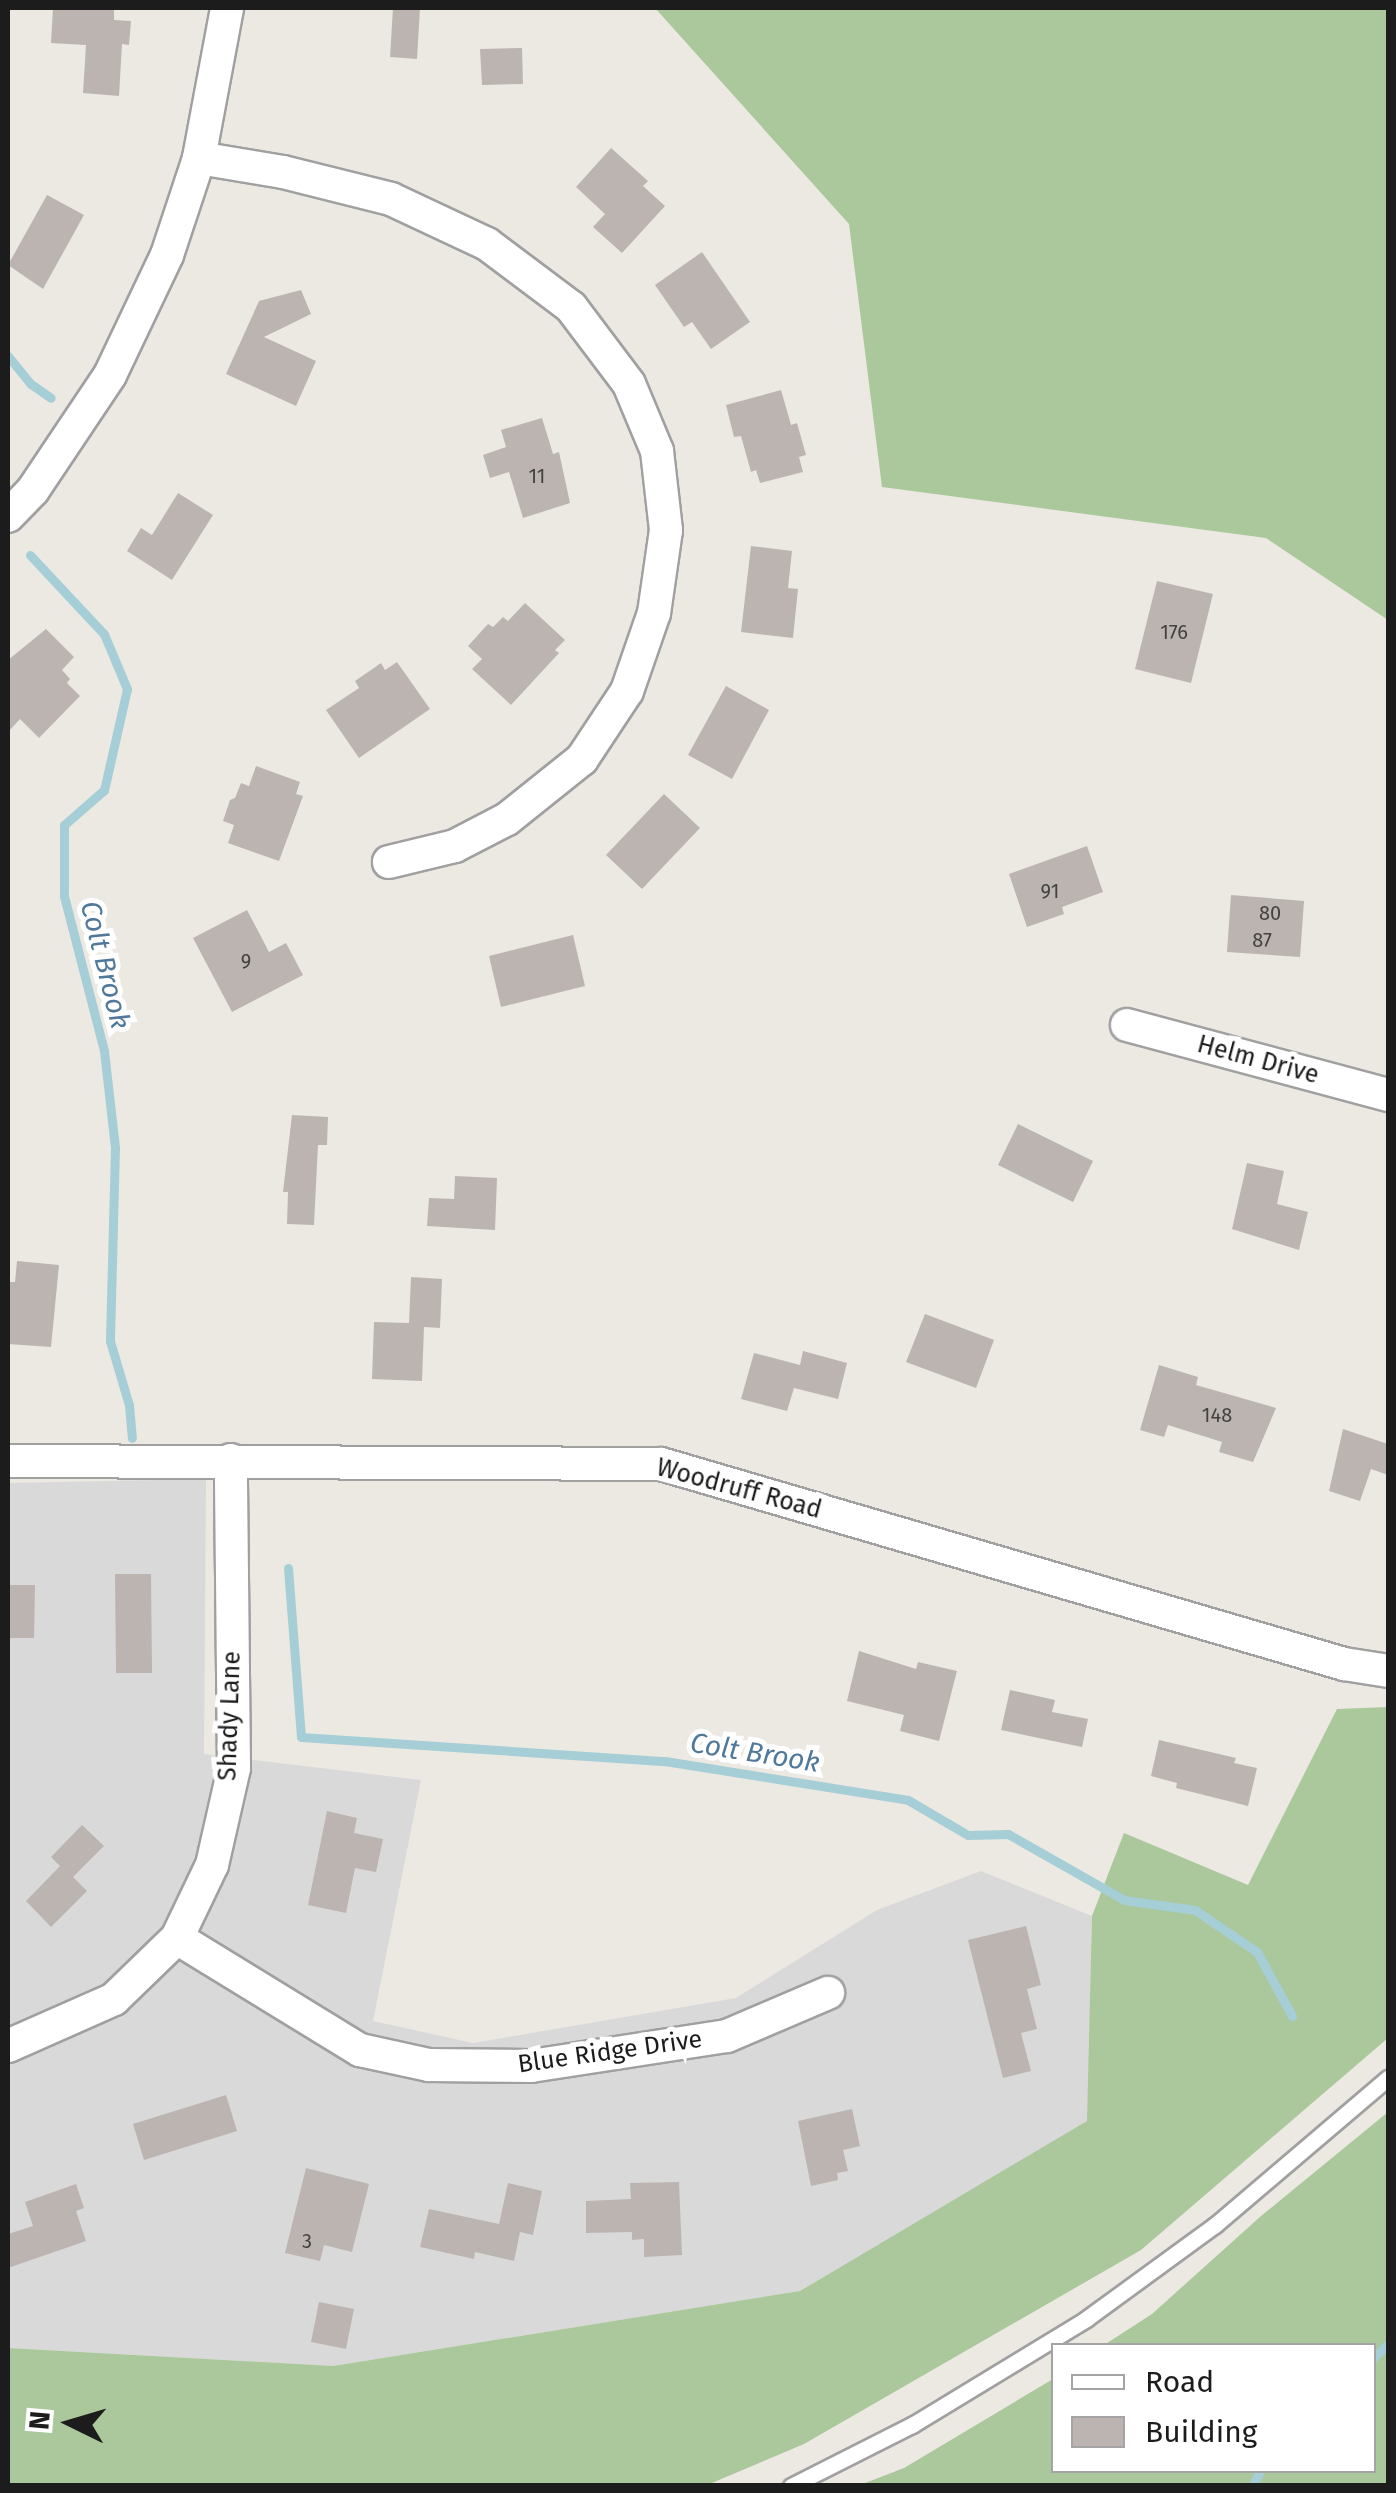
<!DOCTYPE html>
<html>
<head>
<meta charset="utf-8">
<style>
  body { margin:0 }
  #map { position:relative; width:1396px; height:2493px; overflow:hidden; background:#ece9e2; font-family:"Fira Sans",sans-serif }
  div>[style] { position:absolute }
  .residential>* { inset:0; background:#dad9d9 }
  .forest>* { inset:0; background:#aac89b }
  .stream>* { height:9px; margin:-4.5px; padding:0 4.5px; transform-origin:4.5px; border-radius:4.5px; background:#a6ced7 }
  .building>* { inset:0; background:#bcb4b0 }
  .roads { filter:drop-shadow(2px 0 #a0a0a0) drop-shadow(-2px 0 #a0a0a0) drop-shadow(0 2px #a0a0a0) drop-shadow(0 -2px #a0a0a0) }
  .lane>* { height:15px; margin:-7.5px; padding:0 7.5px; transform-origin:7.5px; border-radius:7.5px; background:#fff }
  .street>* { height:32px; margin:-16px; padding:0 16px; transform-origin:16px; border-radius:16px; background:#fff }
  span { translate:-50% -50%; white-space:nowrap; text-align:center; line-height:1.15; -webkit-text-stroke:10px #fff; paint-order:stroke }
  .number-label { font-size:20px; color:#444241 }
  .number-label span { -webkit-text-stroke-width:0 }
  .street-label { font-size:25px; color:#1c1c1c }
  .water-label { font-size:28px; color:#4f789b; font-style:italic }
  .frame { position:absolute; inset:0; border:10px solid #1c1c1c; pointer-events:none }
  .legend { position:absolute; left:1051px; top:2343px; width:325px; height:130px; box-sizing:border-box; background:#fff; border:2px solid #a4a4a4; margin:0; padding:12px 18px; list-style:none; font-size:30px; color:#1c1c1c }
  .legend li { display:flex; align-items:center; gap:20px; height:50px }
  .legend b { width:50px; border:2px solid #a4a4a4 }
  .north { position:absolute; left:20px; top:2373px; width:100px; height:100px; -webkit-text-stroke:8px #fff; paint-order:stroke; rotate:275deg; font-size:28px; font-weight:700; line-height:40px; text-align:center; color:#1c1c1c }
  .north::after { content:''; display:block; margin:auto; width:35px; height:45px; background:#1c1c1c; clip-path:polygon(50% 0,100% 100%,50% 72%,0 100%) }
</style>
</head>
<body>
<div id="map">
  <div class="residential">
    <div style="clip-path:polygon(206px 1479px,204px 1754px,421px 1780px,373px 2021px,473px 2043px,736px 1998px,877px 1910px,981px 1871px,1092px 1916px,1088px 2121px,800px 2291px,333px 2366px,8px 2348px,8px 1483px)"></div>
  </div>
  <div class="forest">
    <div style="clip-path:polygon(655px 8px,1388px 8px,1388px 620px,1266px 538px,882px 487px,849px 224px)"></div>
    <div style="clip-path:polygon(1388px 1707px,1388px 2038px,1141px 2250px,804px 2444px,707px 2485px,8px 2485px,8px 2348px,333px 2366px,800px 2291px,1087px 2121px,1092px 1916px,1124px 1833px,1248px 1885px,1337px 1709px)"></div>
    <div style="clip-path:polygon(1388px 2112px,1388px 2485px,860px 2485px,904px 2468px,1053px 2379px,1054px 2470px,1374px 2470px,1374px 2346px,1104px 2345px,1152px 2314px,1261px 2216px)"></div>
  </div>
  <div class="stream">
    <div style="left:8px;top:356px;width:36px;rotate:51deg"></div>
    <div style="left:31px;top:384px;width:24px;rotate:35deg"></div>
    <div style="left:30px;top:555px;width:108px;rotate:46.9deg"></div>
    <div style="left:104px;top:634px;width:60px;rotate:67.3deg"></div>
    <div style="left:127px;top:689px;width:104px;rotate:102.8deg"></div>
    <div style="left:104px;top:790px;width:53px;rotate:138.8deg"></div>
    <div style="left:64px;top:825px;width:71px;rotate:90deg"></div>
    <div style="left:64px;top:896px;width:160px;rotate:75.5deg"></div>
    <div style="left:104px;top:1051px;width:98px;rotate:83.5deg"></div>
    <div style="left:115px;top:1148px;width:193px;rotate:91.5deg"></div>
    <div style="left:110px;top:1341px;width:67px;rotate:73.5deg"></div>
    <div style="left:129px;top:1405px;width:33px;rotate:85deg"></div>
    <div style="left:288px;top:1568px;width:169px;rotate:85.6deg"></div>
    <div style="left:301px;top:1737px;width:365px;rotate:3.8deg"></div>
    <div style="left:665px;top:1761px;width:246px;rotate:9.1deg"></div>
    <div style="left:908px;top:1800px;width:69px;rotate:30.3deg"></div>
    <div style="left:968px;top:1835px;width:40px;rotate:-1.4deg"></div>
    <div style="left:1008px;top:1834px;width:133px;rotate:29.6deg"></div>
    <div style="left:1124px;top:1900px;width:72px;rotate:8deg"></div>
    <div style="left:1195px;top:1910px;width:75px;rotate:34.1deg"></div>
    <div style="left:1257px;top:1952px;width:73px;rotate:61.3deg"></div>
    <div style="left:1374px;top:2357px;width:19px;rotate:-43deg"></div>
    <div style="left:1252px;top:2486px;width:18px;rotate:-61deg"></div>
  </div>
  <div class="building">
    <div style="clip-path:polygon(53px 8px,114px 8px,114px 20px,131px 21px,129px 45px,122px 44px,119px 96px,83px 93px,86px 45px,51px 43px)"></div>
    <div style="clip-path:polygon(393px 8px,420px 8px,417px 59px,390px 57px)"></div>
    <div style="clip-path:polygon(522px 48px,523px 84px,482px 85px,480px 49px)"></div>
    <div style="clip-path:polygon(611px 148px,648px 181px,643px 186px,665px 206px,622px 253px,593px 227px,605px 214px,576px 187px)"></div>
    <div style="clip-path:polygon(47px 195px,84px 215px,43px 289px,8px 265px)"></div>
    <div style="clip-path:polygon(702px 252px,750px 322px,711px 349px,692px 322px,684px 327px,655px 285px)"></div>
    <div style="clip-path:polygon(301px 290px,311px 314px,264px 337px,316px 361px,296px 406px,226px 374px,259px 301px)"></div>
    <div style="clip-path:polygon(781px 390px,791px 425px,797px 423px,806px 455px,799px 457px,803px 472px,760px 483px,756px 470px,751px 472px,741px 436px,734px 437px,726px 405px)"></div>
    <div style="clip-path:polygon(542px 418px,553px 454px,559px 452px,570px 503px,523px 518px,509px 472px,490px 478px,483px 455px,506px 447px,501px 430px)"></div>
    <div style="clip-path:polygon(178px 493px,213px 515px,172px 580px,127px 551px,141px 528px,152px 535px)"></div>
    <div style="clip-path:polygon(751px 546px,792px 551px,788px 588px,798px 589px,793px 638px,741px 632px)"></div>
    <div style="clip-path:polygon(1157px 581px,1213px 594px,1191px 683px,1135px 669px)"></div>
    <div style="clip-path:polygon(525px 603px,565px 640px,555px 650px,559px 653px,511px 705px,472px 669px,482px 659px,468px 646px,488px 624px,493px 627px,503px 617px,508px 621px)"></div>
    <div style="clip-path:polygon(46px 629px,74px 657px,62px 670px,70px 679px,67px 683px,80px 696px,39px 738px,20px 719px,8px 732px,8px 660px)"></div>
    <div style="clip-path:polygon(397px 662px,430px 709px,359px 758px,326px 710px,359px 688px,355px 681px,381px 663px,385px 670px)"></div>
    <div style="clip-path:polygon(726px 686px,769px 710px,732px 779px,688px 755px)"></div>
    <div style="clip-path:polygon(256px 766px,300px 782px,296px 794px,303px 796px,279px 861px,228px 843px,234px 825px,223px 821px,230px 800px,235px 798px,241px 783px,249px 786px)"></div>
    <div style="clip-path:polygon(664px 794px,700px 828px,642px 889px,606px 855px)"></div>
    <div style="clip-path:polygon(1087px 846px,1103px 892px,1062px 907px,1064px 914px,1027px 927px,1009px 874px)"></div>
    <div style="clip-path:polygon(1231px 895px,1304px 901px,1300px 957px,1227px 952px)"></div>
    <div style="clip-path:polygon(247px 910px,269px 952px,286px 943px,303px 975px,232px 1012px,193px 938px)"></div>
    <div style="clip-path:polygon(573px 935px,585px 986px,501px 1007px,489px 956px)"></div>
    <div style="clip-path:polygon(292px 1115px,328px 1117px,327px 1145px,318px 1145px,314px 1225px,287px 1224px,288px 1192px,283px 1192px)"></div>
    <div style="clip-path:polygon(1018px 1124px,1093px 1161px,1073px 1202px,998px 1165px)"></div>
    <div style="clip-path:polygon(1247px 1163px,1284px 1171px,1277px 1204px,1308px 1212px,1299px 1250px,1232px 1229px)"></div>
    <div style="clip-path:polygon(455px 1176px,497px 1178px,495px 1230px,427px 1226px,429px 1198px,454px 1199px)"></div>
    <div style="clip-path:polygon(17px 1261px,59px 1265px,51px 1347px,8px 1344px,9px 1282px,15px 1282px)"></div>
    <div style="clip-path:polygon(411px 1277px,442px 1279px,440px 1328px,424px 1327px,422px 1381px,372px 1379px,374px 1322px,409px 1323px)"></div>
    <div style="clip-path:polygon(925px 1314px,994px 1340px,976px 1388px,906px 1362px)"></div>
    <div style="clip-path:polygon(803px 1351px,847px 1363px,838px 1399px,794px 1388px,787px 1411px,741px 1399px,754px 1353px,800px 1365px)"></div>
    <div style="clip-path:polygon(1159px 1365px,1198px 1377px,1196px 1385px,1276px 1408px,1253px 1462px,1219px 1452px,1222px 1442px,1168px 1425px,1164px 1437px,1140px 1430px)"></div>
    <div style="clip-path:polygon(1343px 1429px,1388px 1444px,1388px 1475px,1371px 1469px,1360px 1501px,1329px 1491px)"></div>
    <div style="clip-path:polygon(115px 1574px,151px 1574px,152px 1673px,116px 1673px)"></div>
    <div style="clip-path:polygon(8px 1585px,35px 1585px,34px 1638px,8px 1638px)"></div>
    <div style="clip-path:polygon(859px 1651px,916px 1669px,918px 1662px,957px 1671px,939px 1741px,900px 1731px,904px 1715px,847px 1701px)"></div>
    <div style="clip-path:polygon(1010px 1690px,1055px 1700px,1052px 1712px,1088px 1719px,1082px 1747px,1001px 1730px)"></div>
    <div style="clip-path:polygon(1159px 1740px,1236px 1758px,1234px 1763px,1257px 1768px,1248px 1806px,1176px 1788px,1177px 1783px,1151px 1776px)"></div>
    <div style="clip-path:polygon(327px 1811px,357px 1818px,354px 1833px,383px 1839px,376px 1872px,355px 1868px,346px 1913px,308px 1905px)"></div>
    <div style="clip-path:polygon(82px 1825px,104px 1846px,73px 1877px,87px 1891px,51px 1927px,26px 1901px,60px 1866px,51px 1857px)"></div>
    <div style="clip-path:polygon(1026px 1926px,1041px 1985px,1027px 1989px,1037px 2029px,1021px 2033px,1031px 2071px,1003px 2078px,968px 1940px)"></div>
    <div style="clip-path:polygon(226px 2095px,237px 2131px,144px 2160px,133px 2124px)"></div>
    <div style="clip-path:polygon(852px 2109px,860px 2146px,843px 2150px,848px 2171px,837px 2173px,838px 2180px,811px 2186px,798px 2121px)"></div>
    <div style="clip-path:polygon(306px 2168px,369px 2184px,352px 2252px,324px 2245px,320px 2261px,285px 2253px)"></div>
    <div style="clip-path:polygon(679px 2182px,682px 2255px,644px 2257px,644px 2239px,632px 2240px,632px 2232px,586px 2233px,586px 2201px,631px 2199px,630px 2183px)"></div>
    <div style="clip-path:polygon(508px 2183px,542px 2191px,533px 2235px,520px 2232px,514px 2261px,475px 2252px,474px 2259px,420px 2247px,429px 2209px,499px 2224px)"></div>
    <div style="clip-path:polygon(76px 2184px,84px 2208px,76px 2211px,86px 2241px,8px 2268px,8px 2234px,33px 2226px,25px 2202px)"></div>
    <div style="clip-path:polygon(319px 2302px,354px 2309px,346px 2349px,311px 2342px)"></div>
  </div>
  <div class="roads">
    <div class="lane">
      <div style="left:791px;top:2486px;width:136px;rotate:-26.8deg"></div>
      <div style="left:912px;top:2425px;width:204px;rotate:-31.3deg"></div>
      <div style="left:1086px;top:2319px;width:160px;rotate:-36.1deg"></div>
      <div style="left:1215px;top:2225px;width:227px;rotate:-40.4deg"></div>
    </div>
    <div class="street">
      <div style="left:199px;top:158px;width:85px;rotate:9.5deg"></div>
      <div style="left:283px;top:172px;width:111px;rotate:14deg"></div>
      <div style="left:391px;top:199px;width:106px;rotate:25.1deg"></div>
      <div style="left:487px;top:244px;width:105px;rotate:36.9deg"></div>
      <div style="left:571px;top:307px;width:96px;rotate:53deg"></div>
      <div style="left:629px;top:384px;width:73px;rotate:67.3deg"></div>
      <div style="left:657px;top:451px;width:80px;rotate:83.5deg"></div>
      <div style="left:666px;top:530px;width:84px;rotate:98.2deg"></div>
      <div style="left:654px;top:613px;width:83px;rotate:109.1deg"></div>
      <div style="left:627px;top:691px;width:82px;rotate:123.5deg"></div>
      <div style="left:582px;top:759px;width:96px;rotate:141.3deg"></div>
      <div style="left:507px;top:819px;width:59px;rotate:152.6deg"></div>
      <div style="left:455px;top:846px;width:68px;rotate:166.4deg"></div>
      <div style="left:8px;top:516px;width:36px;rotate:-46deg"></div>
      <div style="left:33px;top:490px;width:138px;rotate:-56.2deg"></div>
      <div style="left:110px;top:375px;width:133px;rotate:-64.6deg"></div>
      <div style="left:167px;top:255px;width:102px;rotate:-71.7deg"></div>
      <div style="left:199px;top:158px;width:153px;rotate:-79.4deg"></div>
      <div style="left:1127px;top:1025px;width:270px;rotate:15deg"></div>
      <div style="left:8px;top:1461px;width:653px;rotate:0.26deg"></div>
      <div style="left:661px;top:1464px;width:712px;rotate:16.32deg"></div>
      <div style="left:1344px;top:1664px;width:45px;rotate:9deg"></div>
      <div style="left:177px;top:1938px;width:215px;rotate:31.5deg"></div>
      <div style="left:360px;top:2050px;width:71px;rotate:12.3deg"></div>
      <div style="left:429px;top:2065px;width:102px;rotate:0.6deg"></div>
      <div style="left:531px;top:2066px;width:198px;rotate:-8.7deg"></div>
      <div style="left:727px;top:2036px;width:110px;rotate:-23.1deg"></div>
      <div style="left:8px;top:2046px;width:116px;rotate:-23.9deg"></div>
      <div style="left:114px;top:1999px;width:88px;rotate:-44.1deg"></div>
      <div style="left:177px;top:1938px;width:81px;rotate:-64.4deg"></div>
      <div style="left:212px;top:1865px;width:99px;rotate:-77.2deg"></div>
      <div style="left:234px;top:1768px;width:308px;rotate:-90.6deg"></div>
    </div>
  </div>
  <div class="number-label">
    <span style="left:537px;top:476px">11</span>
    <span style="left:1174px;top:632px">176</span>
    <span style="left:1050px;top:891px">91</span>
    <span style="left:1270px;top:913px">80</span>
    <span style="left:1262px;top:940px">87</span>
    <span style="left:246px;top:961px">9</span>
    <span style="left:1217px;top:1415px">148</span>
    <span style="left:307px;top:2241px">3</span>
  </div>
  <div class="street-label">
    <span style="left:1258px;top:1060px;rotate:15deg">Helm Drive</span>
    <span style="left:739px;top:1489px;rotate:15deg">Woodruff Road</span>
    <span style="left:230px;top:1716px;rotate:-88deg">Shady Lane</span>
    <span style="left:610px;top:2052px;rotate:-8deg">Blue Ridge Drive</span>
  </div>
  <div class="water-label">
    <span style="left:105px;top:965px;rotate:76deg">Colt Brook</span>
    <span style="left:755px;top:1753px;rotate:9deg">Colt Brook</span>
  </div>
  <div class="frame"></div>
  <ul class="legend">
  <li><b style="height:12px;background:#fff"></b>Road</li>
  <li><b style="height:28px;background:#bcb4b0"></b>Building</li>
  </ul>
  <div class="north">N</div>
</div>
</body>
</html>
